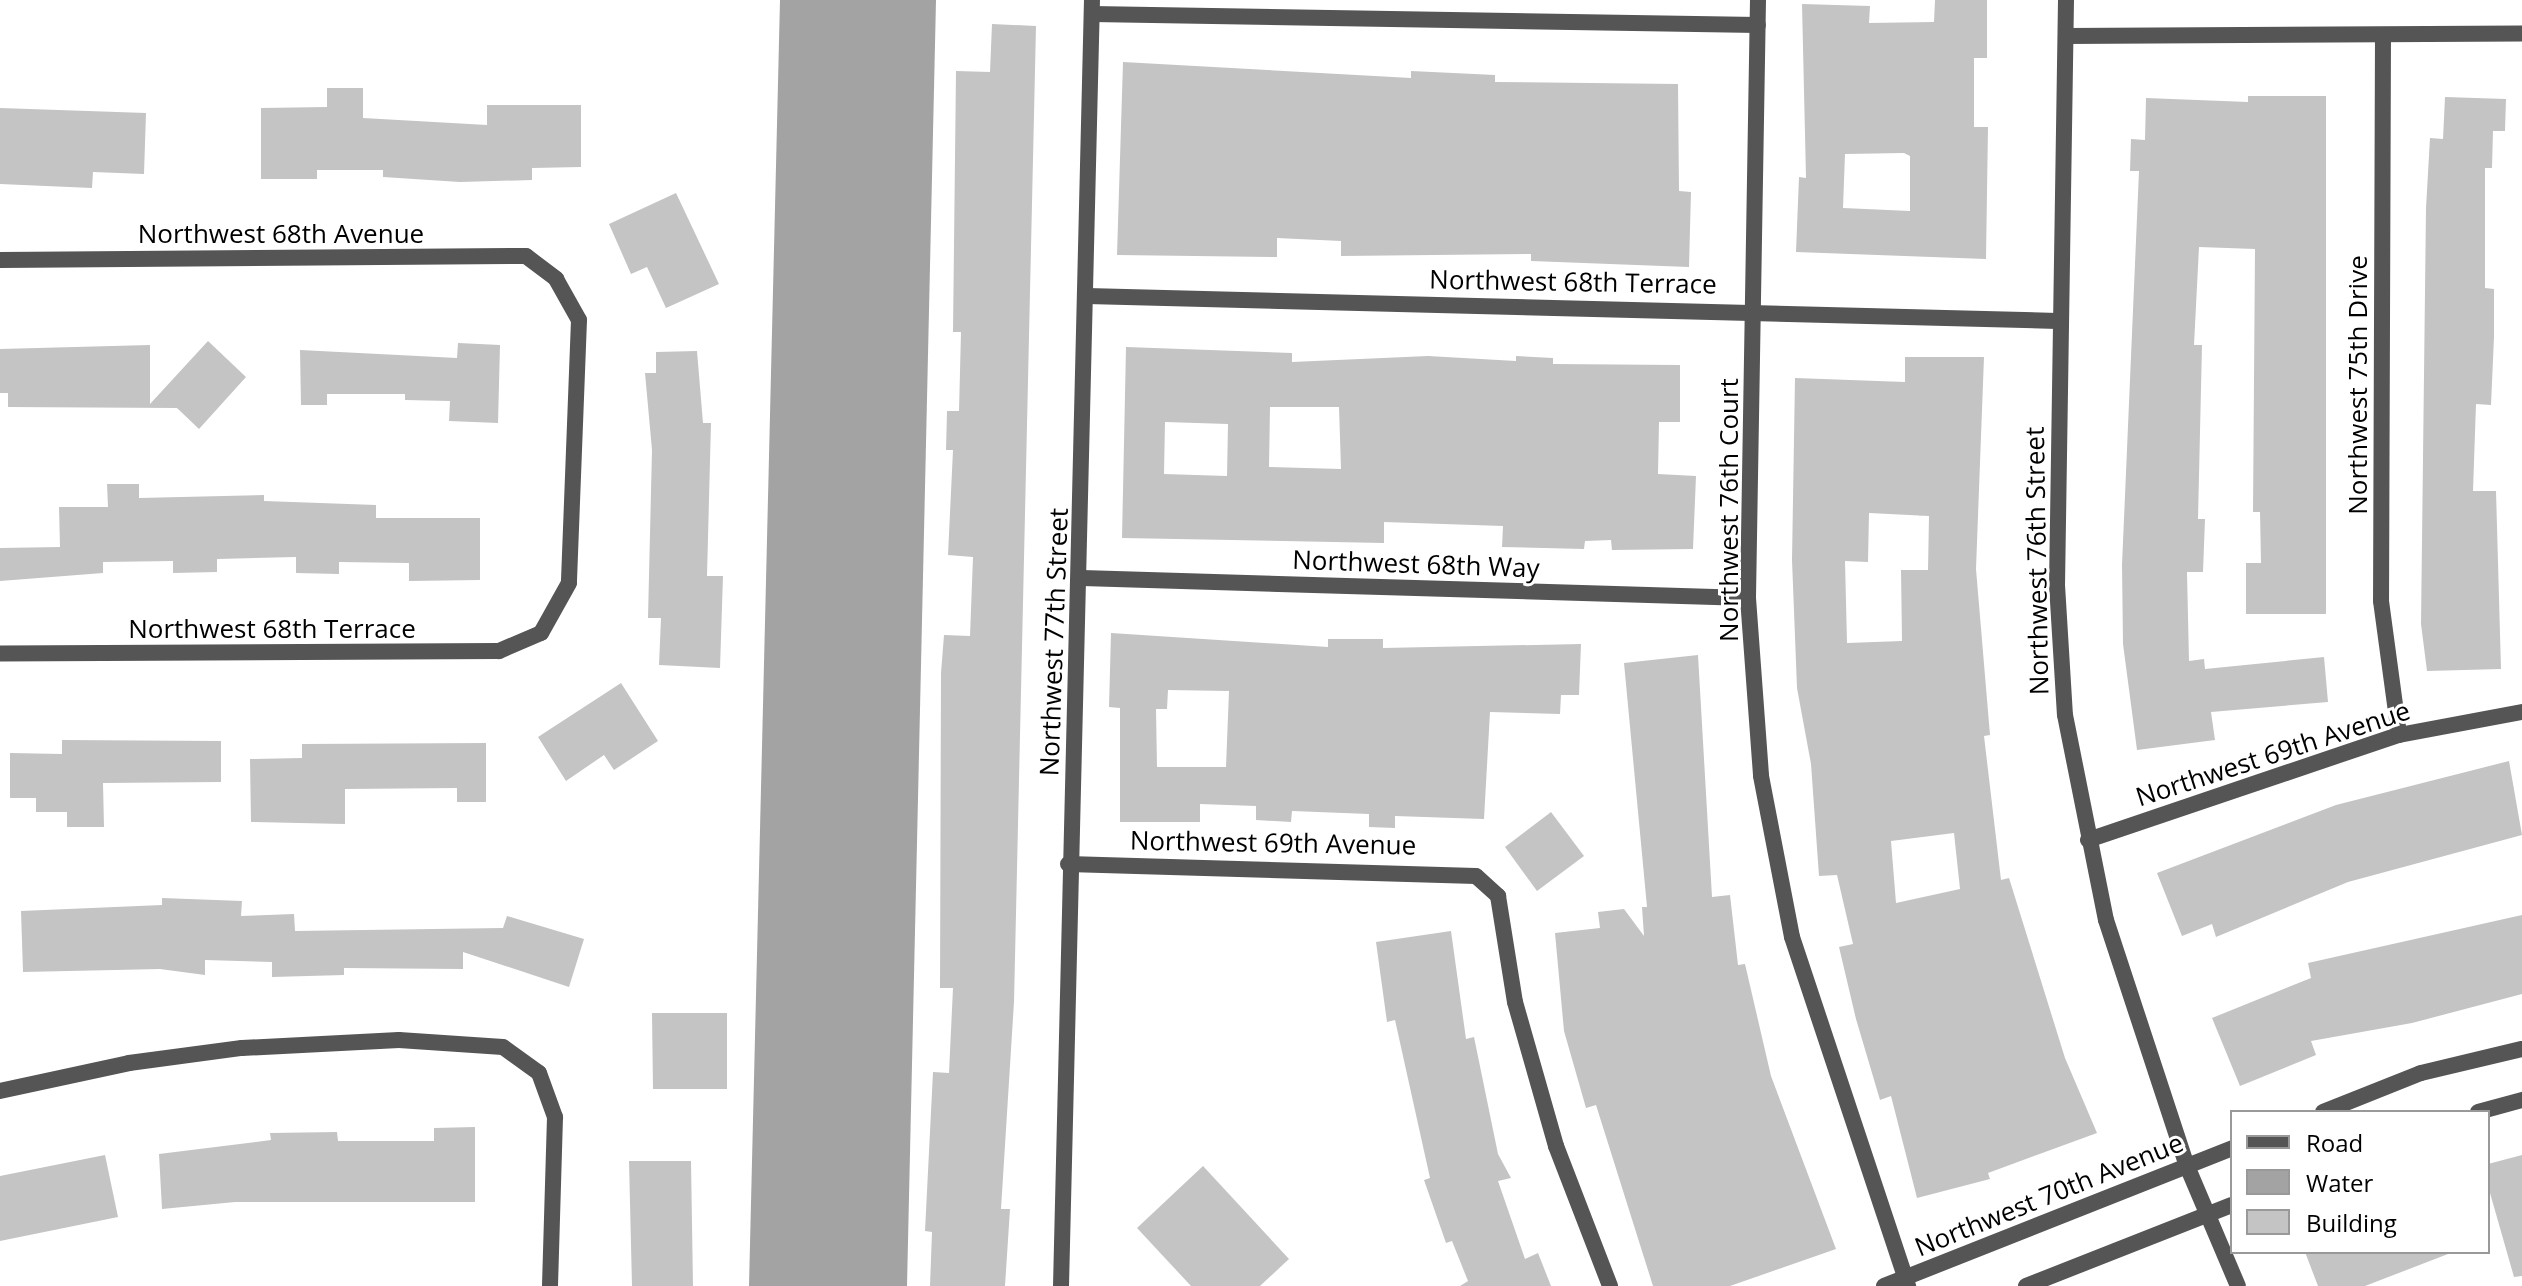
<!DOCTYPE html>
<html>
<head>
<meta charset="utf-8">
<style>
  body { margin:0 }
  #map { position:relative; width:2522px; height:1286px; overflow:hidden; background:#fff; font-family:"Open Sans",sans-serif }
  div>[style] { position:absolute }
  .water>* { inset:0; background:#a3a3a3 }
  .building>* { inset:0; background:#c4c4c4 }
  .minor>* { height:16px; margin:-8px; padding:0 8px; transform-origin:8px; border-radius:8px; background:#555 }
  .tertiary>* { height:16px; margin:-8px; padding:0 8px; transform-origin:8px; border-radius:8px; background:#555 }
  span { translate:-50% -50%; white-space:nowrap; text-align:center; line-height:1.15; -webkit-text-stroke:6px #fff; paint-order:stroke }
  .street-label { font-size:26px; color:#000 }
  .legend { position:absolute; left:2230px; top:1110px; width:260px; height:144px; box-sizing:border-box; background:#fff; border:2px solid #999; margin:0; padding:10px 14px; list-style:none; font-size:24px; color:#000 }
  .legend li { display:flex; align-items:center; gap:16px; height:40px }
  .legend b { width:40px; border:2px solid #999 }
</style>
</head>
<body>
<div id="map">
  <div class="water">
    <div style="clip-path:polygon(780px 0,936px 0,907px 1286px,749px 1286px)"></div>
  </div>
  <div class="building">
    <div style="clip-path:polygon(evenodd,1935px 0,1987px 0,1987px 58px,1974px 58px,1974px 127px,1988px 127px,1986px 259px,1796px 252px,1799px 177px,1806px 178px,1802px 4px,1870px 6px,1869px 23px,1934px 22px,1935px 0,1904px 153px,1910px 156px,1910px 211px,1843px 208px,1845px 154px,1904px 153px)"></div>
    <div style="clip-path:polygon(992px 24px,1036px 26px,1014px 1002px,1001px 1209px,1010px 1209px,1005px 1286px,930px 1286px,932px 1232px,925px 1231px,933px 1072px,949px 1073px,953px 988px,940px 988px,941px 673px,944px 635px,970px 636px,973px 557px,948px 555px,953px 450px,946px 450px,947px 411px,959px 411px,961px 332px,953px 332px,956px 71px,990px 72px)"></div>
    <div style="clip-path:polygon(1123px 62px,1411px 78px,1411px 71px,1495px 75px,1495px 82px,1678px 84px,1679px 191px,1691px 192px,1689px 267px,1531px 261px,1531px 254px,1341px 256px,1341px 241px,1277px 238px,1277px 257px,1117px 255px)"></div>
    <div style="clip-path:polygon(327px 88px,363px 88px,363px 118px,487px 125px,487px 105px,581px 105px,581px 167px,532px 168px,532px 180px,460px 182px,383px 177px,383px 170px,317px 170px,317px 179px,261px 179px,261px 108px,327px 107px)"></div>
    <div style="clip-path:polygon(2248px 96px,2326px 96px,2326px 614px,2246px 614px,2246px 563px,2261px 563px,2260px 512px,2253px 512px,2255px 249px,2199px 247px,2194px 345px,2202px 345px,2198px 519px,2205px 519px,2203px 572px,2187px 572px,2189px 661px,2204px 659px,2205px 669px,2324px 657px,2328px 702px,2211px 712px,2215px 740px,2137px 750px,2123px 644px,2122px 565px,2139px 171px,2130px 171px,2131px 139px,2145px 140px,2146px 98px,2248px 102px)"></div>
    <div style="clip-path:polygon(2445px 97px,2506px 99px,2505px 131px,2493px 131px,2492px 168px,2485px 168px,2485px 288px,2494px 289px,2494px 337px,2491px 405px,2476px 404px,2473px 491px,2496px 491px,2501px 669px,2427px 671px,2421px 624px,2426px 208px,2430px 138px,2443px 139px)"></div>
    <div style="clip-path:polygon(0 108px,146px 113px,144px 174px,93px 172px,92px 188px,0 184px)"></div>
    <div style="clip-path:polygon(676px 193px,719px 284px,666px 308px,647px 267px,631px 274px,609px 224px)"></div>
    <div style="clip-path:polygon(208px 341px,246px 377px,199px 429px,177px 408px,8px 407px,8px 393px,0 393px,0 349px,150px 345px,150px 404px)"></div>
    <div style="clip-path:polygon(458px 343px,500px 345px,498px 423px,449px 421px,450px 401px,405px 400px,405px 394px,327px 394px,327px 405px,301px 405px,300px 350px,457px 358px)"></div>
    <div style="clip-path:polygon(evenodd,1126px 347px,1292px 353px,1292px 362px,1428px 356px,1516px 361px,1516px 356px,1553px 358px,1553px 364px,1680px 365px,1680px 422px,1659px 422px,1658px 474px,1696px 476px,1693px 549px,1612px 550px,1611px 540px,1585px 541px,1584px 549px,1502px 547px,1503px 526px,1384px 522px,1384px 543px,1122px 538px,1126px 347px,1270px 407px,1339px 407px,1341px 469px,1269px 467px,1270px 407px,1126px 347px,1165px 422px,1228px 424px,1227px 476px,1164px 474px,1165px 422px)"></div>
    <div style="clip-path:polygon(697px 351px,703px 423px,711px 423px,707px 576px,723px 576px,720px 668px,659px 665px,661px 618px,648px 618px,652px 450px,645px 373px,656px 373px,656px 352px)"></div>
    <div style="clip-path:polygon(evenodd,1905px 357px,1984px 357px,1976px 569px,1990px 735px,1984px 736px,2001px 880px,2009px 878px,2065px 1058px,2097px 1133px,1988px 1173px,1990px 1179px,1917px 1198px,1891px 1096px,1880px 1100px,1856px 1019px,1839px 947px,1853px 944px,1837px 875px,1819px 876px,1811px 764px,1797px 688px,1792px 560px,1795px 378px,1905px 382px,1905px 357px,1869px 513px,1929px 516px,1928px 570px,1901px 570px,1902px 641px,1847px 643px,1845px 561px,1868px 562px,1869px 513px,1905px 357px,1954px 833px,1960px 889px,1896px 903px,1891px 841px,1954px 833px)"></div>
    <div style="clip-path:polygon(107px 484px,139px 484px,139px 498px,264px 495px,264px 501px,376px 505px,376px 518px,480px 518px,480px 580px,409px 581px,409px 563px,339px 562px,339px 574px,296px 573px,296px 557px,217px 559px,217px 572px,173px 573px,173px 561px,103px 562px,103px 573px,0 581px,0 548px,60px 547px,59px 507px,108px 507px)"></div>
    <div style="clip-path:polygon(evenodd,1111px 633px,1328px 647px,1328px 639px,1383px 639px,1383px 648px,1581px 644px,1579px 695px,1561px 695px,1560px 714px,1490px 712px,1484px 819px,1395px 816px,1395px 828px,1369px 827px,1369px 814px,1292px 811px,1291px 822px,1256px 820px,1256px 806px,1200px 804px,1200px 822px,1120px 822px,1120px 708px,1109px 707px,1111px 633px,1168px 690px,1229px 691px,1226px 767px,1157px 767px,1156px 709px,1167px 709px,1168px 690px)"></div>
    <div style="clip-path:polygon(1698px 655px,1712px 897px,1730px 895px,1738px 965px,1745px 964px,1771px 1076px,1836px 1249px,1730px 1286px,1653px 1286px,1596px 1105px,1586px 1108px,1564px 1031px,1555px 933px,1600px 928px,1598px 912px,1624px 909px,1644px 936px,1642px 907px,1647px 907px,1624px 663px)"></div>
    <div style="clip-path:polygon(621px 683px,658px 741px,614px 770px,604px 755px,566px 781px,538px 737px)"></div>
    <div style="clip-path:polygon(62px 740px,221px 741px,221px 782px,103px 783px,104px 827px,67px 827px,67px 812px,36px 812px,36px 798px,10px 798px,10px 753px,62px 754px)"></div>
    <div style="clip-path:polygon(486px 743px,486px 802px,457px 802px,457px 788px,345px 789px,345px 824px,251px 822px,250px 759px,302px 758px,302px 744px)"></div>
    <div style="clip-path:polygon(2509px 761px,2522px 835px,2348px 882px,2216px 937px,2212px 924px,2182px 936px,2157px 873px,2336px 805px)"></div>
    <div style="clip-path:polygon(1551px 812px,1584px 856px,1537px 891px,1505px 847px)"></div>
    <div style="clip-path:polygon(162px 898px,242px 901px,241px 916px,294px 914px,295px 931px,503px 928px,507px 916px,584px 939px,569px 987px,463px 952px,463px 969px,344px 968px,344px 975px,272px 977px,272px 962px,205px 960px,205px 975px,160px 969px,23px 972px,21px 911px,162px 905px)"></div>
    <div style="clip-path:polygon(2522px 915px,2522px 994px,2412px 1023px,2311px 1041px,2316px 1055px,2240px 1086px,2212px 1018px,2311px 978px,2308px 963px)"></div>
    <div style="clip-path:polygon(1451px 931px,1466px 1039px,1474px 1037px,1498px 1154px,1511px 1178px,1498px 1181px,1525px 1259px,1538px 1253px,1551px 1286px,1460px 1286px,1468px 1281px,1452px 1241px,1446px 1243px,1424px 1180px,1430px 1178px,1395px 1020px,1387px 1022px,1376px 942px)"></div>
    <div style="clip-path:polygon(652px 1013px,727px 1013px,727px 1089px,653px 1089px)"></div>
    <div style="clip-path:polygon(475px 1127px,475px 1202px,235px 1202px,162px 1209px,159px 1154px,271px 1140px,270px 1133px,337px 1132px,338px 1141px,434px 1141px,434px 1128px)"></div>
    <div style="clip-path:polygon(105px 1155px,118px 1217px,0 1241px,0 1176px)"></div>
    <div style="clip-path:polygon(2522px 1155px,2522px 1276px,2514px 1277px,2488px 1186px,2488px 1164px)"></div>
    <div style="clip-path:polygon(629px 1161px,691px 1161px,693px 1286px,632px 1286px)"></div>
    <div style="clip-path:polygon(1203px 1166px,1289px 1259px,1260px 1286px,1191px 1286px,1137px 1228px)"></div>
    <div style="clip-path:polygon(2305px 1252px,2448px 1252px,2448px 1254px,2365px 1286px,2318px 1286px)"></div>
  </div>
  <div class="minor">
    <div style="left:1758px;top:0;width:598px;rotate:90.96deg"></div>
    <div style="left:1748px;top:598px;width:178px;rotate:85.8deg"></div>
    <div style="left:1761px;top:776px;width:164px;rotate:79.1deg"></div>
    <div style="left:1792px;top:937px;width:368px;rotate:71.6deg"></div>
    <div style="left:2066px;top:0;width:585px;rotate:90.88deg"></div>
    <div style="left:2057px;top:585px;width:130px;rotate:86.5deg"></div>
    <div style="left:2065px;top:715px;width:209px;rotate:78.7deg"></div>
    <div style="left:2106px;top:920px;width:259px;rotate:71.8deg"></div>
    <div style="left:2187px;top:1166px;width:130px;rotate:67deg"></div>
    <div style="left:1092px;top:14px;width:666px;rotate:0.95deg"></div>
    <div style="left:2383px;top:35px;width:566px;rotate:90.2deg"></div>
    <div style="left:2381px;top:601px;width:135px;rotate:82.3deg"></div>
    <div style="left:2066px;top:36px;width:456px;rotate:-0.3deg"></div>
    <div style="left:0;top:260px;width:526px;rotate:-0.44deg"></div>
    <div style="left:526px;top:256px;width:38px;rotate:37deg"></div>
    <div style="left:556px;top:279px;width:47px;rotate:60.7deg"></div>
    <div style="left:579px;top:320px;width:263px;rotate:92.2deg"></div>
    <div style="left:569px;top:583px;width:57px;rotate:119.2deg"></div>
    <div style="left:541px;top:633px;width:46px;rotate:156.8deg"></div>
    <div style="left:499px;top:651px;width:499px;rotate:179.7deg"></div>
    <div style="left:1087px;top:296px;width:971px;rotate:1.47deg"></div>
    <div style="left:1082px;top:578px;width:666px;rotate:1.72deg"></div>
    <div style="left:2088px;top:840px;width:328px;rotate:-18.7deg"></div>
    <div style="left:2399px;top:735px;width:125px;rotate:-10.6deg"></div>
    <div style="left:1068px;top:864px;width:408px;rotate:1.7deg"></div>
    <div style="left:1476px;top:876px;width:30px;rotate:42deg"></div>
    <div style="left:1498px;top:896px;width:107px;rotate:80.9deg"></div>
    <div style="left:1515px;top:1002px;width:150px;rotate:74.1deg"></div>
    <div style="left:1556px;top:1146px;width:150px;rotate:68.9deg"></div>
    <div style="left:0;top:1091px;width:132px;rotate:-12.2deg"></div>
    <div style="left:129px;top:1063px;width:114px;rotate:-7.6deg"></div>
    <div style="left:242px;top:1048px;width:157px;rotate:-2.9deg"></div>
    <div style="left:399px;top:1040px;width:104px;rotate:3.9deg"></div>
    <div style="left:503px;top:1047px;width:44px;rotate:35.8deg"></div>
    <div style="left:539px;top:1073px;width:47px;rotate:70deg"></div>
    <div style="left:555px;top:1117px;width:169px;rotate:91.7deg"></div>
    <div style="left:1061px;top:1286px;width:1286px;rotate:-88.62deg"></div>
  </div>
  <div class="tertiary">
    <div style="left:2323px;top:1112px;width:105px;rotate:-21.7deg"></div>
    <div style="left:2421px;top:1073px;width:104px;rotate:-13.4deg"></div>
    <div style="left:2478px;top:1112px;width:46px;rotate:-15.3deg"></div>
    <div style="left:1884px;top:1286px;width:374px;rotate:-21.6deg"></div>
    <div style="left:2026px;top:1286px;width:221px;rotate:-21.5deg"></div>
  </div>
  <div class="street-label">
    <span style="left:281px;top:234px">Northwest 68th Avenue</span>
    <span style="left:1573px;top:282px;rotate:1deg">Northwest 68th Terrace</span>
    <span style="left:2358px;top:385px;rotate:-90deg">Northwest 75th Drive</span>
    <span style="left:1729px;top:510px;rotate:-90deg">Northwest 76th Court</span>
    <span style="left:2037px;top:561px;rotate:-91deg">Northwest 76th Street</span>
    <span style="left:1416px;top:564px;rotate:2deg">Northwest 68th Way</span>
    <span style="left:272px;top:629px">Northwest 68th Terrace</span>
    <span style="left:1054px;top:642px;rotate:-88deg">Northwest 77th Street</span>
    <span style="left:2273px;top:754px;rotate:-18deg">Northwest 69th Avenue</span>
    <span style="left:1273px;top:843px;rotate:1deg">Northwest 69th Avenue</span>
    <span style="left:2049px;top:1195px;rotate:-22deg">Northwest 70th Avenue</span>
  </div>
  <ul class="legend">
  <li><b style="height:10px;background:#555"></b>Road</li>
  <li><b style="height:22px;background:#a3a3a3"></b>Water</li>
  <li><b style="height:22px;background:#c4c4c4"></b>Building</li>
  </ul>
</div>
</body>
</html>
